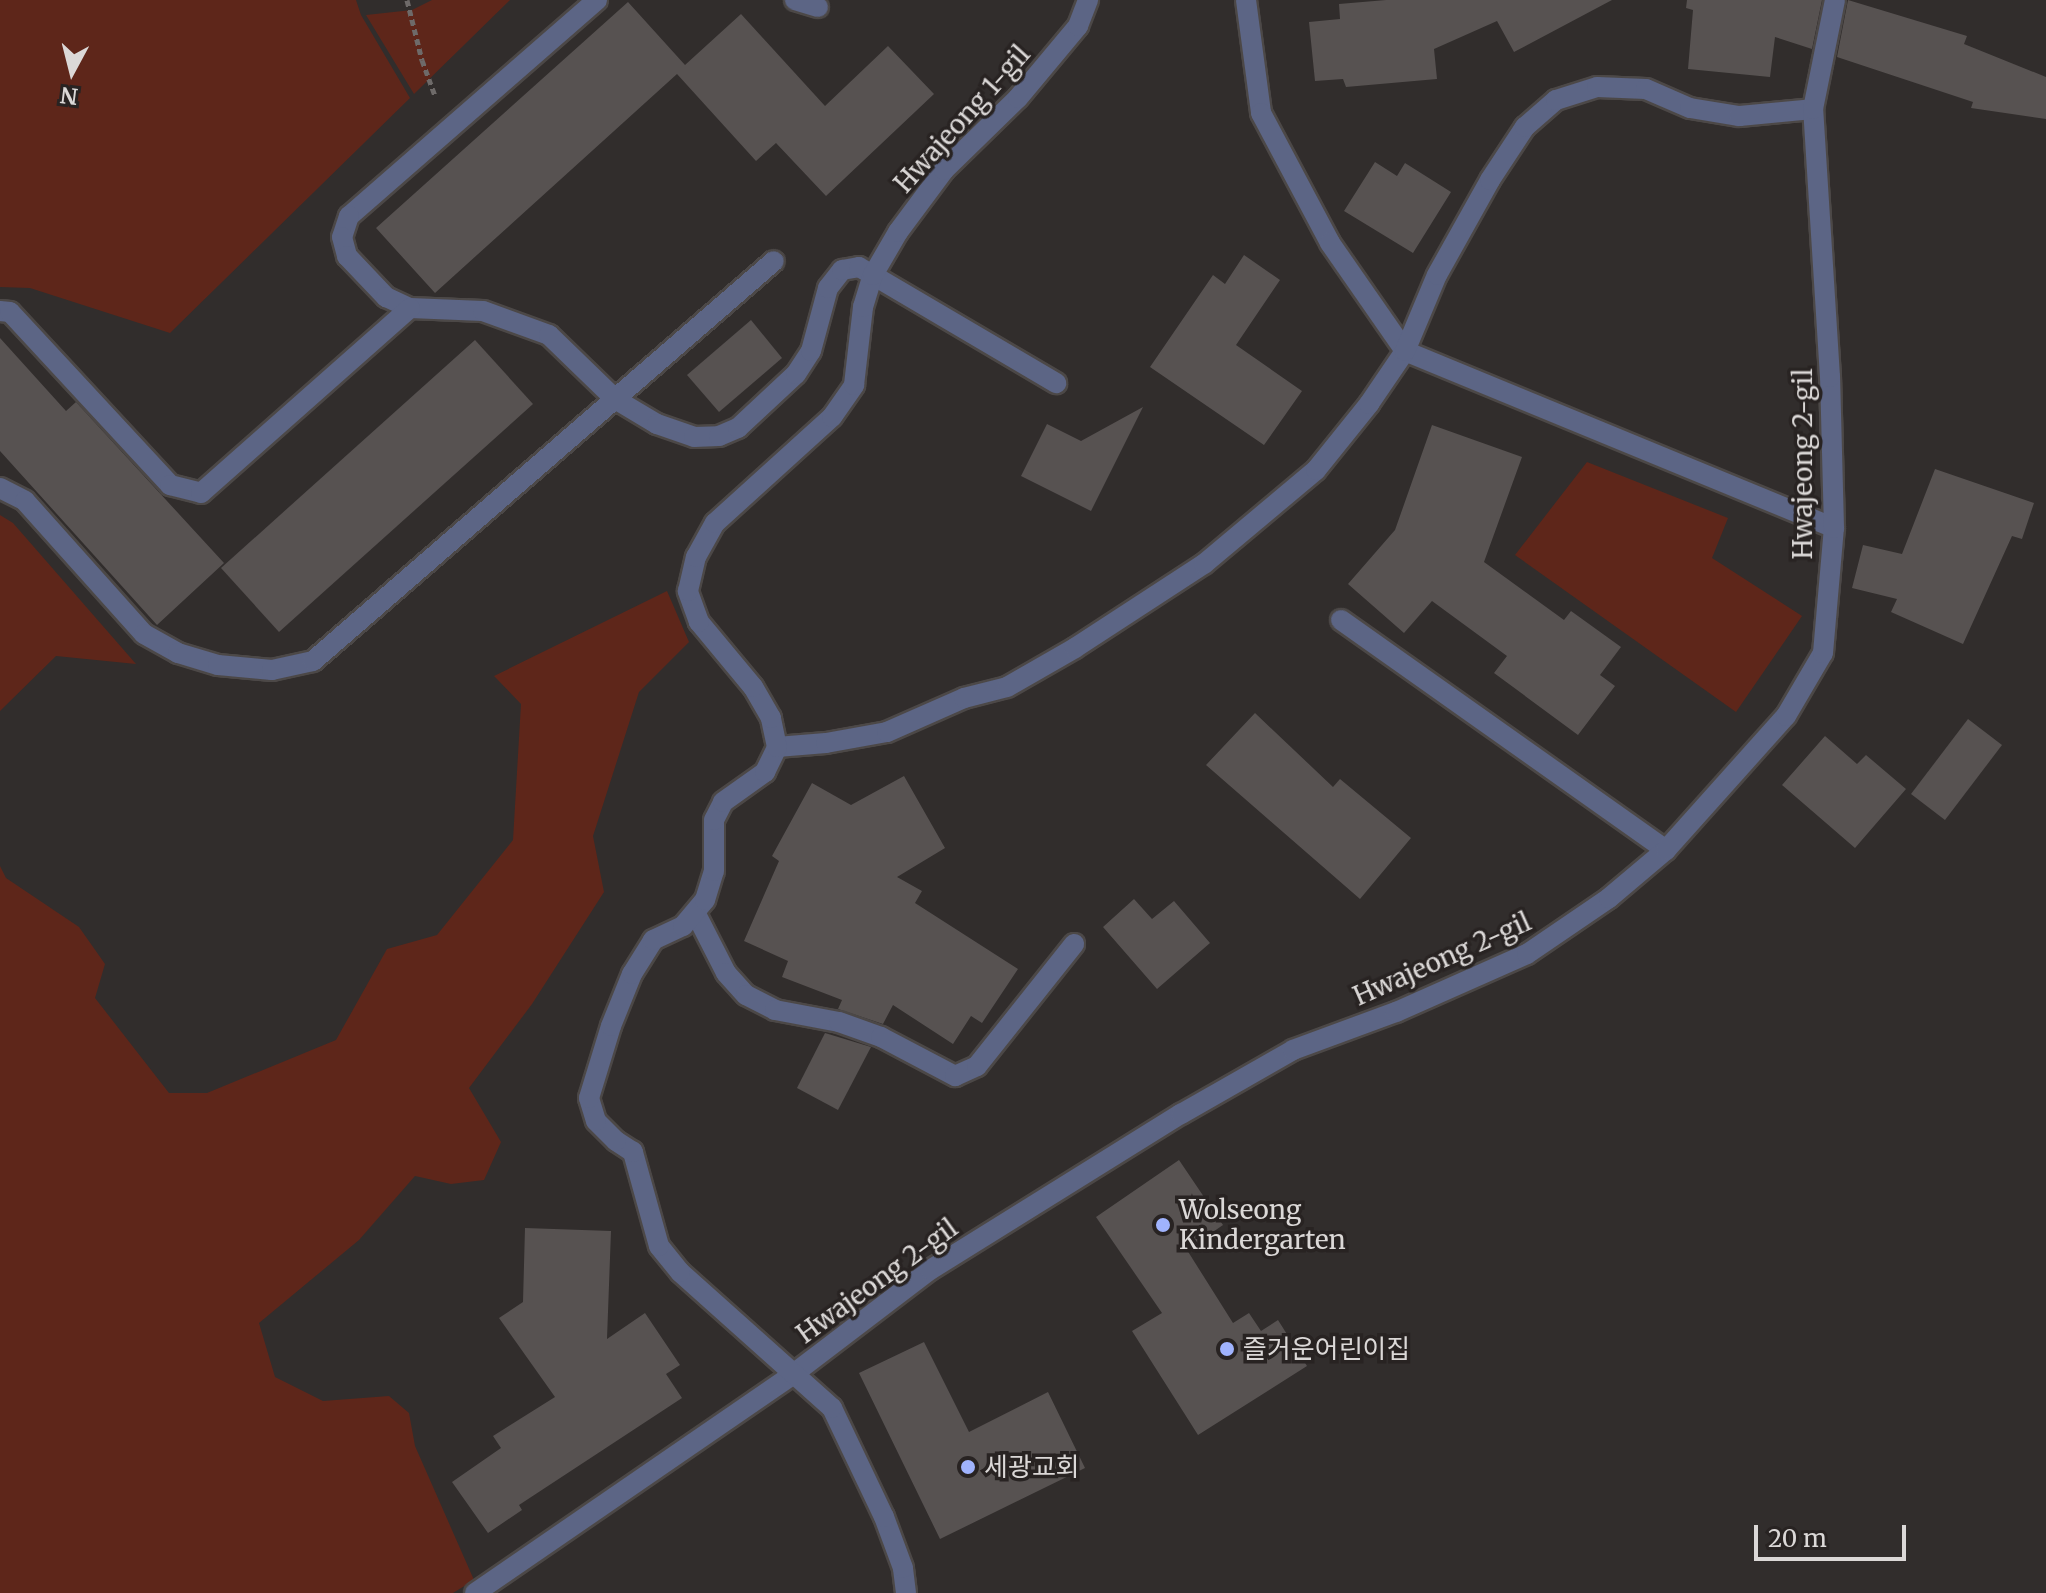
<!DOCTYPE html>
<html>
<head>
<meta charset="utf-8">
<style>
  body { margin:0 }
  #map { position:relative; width:2046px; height:1593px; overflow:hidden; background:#312d2c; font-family:Merriweather,"Noto Sans KR",serif }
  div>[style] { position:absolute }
  .green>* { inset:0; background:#5e261a }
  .building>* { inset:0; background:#575251 }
  .path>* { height:5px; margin-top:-2.5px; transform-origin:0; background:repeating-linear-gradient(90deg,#6e6a69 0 6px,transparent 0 10px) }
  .roads { filter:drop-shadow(2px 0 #4c4847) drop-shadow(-2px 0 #4c4847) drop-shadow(0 2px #4c4847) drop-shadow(0 -2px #4c4847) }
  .lane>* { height:20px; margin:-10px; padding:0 10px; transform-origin:10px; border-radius:10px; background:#5c6585 }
  .street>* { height:20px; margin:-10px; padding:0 10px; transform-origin:10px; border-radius:10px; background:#5c6585 }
  .dots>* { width:22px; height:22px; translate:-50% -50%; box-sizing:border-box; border:4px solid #282322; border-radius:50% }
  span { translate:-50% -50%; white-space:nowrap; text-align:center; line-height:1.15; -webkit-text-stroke:7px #282322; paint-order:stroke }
  .street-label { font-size:26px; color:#dbd8d7 }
  .poi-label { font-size:26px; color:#dbd8d7 }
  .left { translate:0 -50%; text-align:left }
  .north { position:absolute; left:32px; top:32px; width:80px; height:80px; -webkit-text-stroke:6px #282322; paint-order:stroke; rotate:187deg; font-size:22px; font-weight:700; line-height:32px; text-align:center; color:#dbd8d7 }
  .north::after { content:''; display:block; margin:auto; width:28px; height:36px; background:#dbd8d7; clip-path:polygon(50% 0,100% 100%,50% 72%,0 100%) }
  .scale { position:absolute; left:1754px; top:1525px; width:152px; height:36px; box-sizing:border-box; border:4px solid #dbd8d7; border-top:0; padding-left:10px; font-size:24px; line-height:28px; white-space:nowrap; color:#dbd8d7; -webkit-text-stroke:6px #282322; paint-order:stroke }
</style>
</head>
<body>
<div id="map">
  <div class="green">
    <div style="clip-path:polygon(0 0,356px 0,361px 15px,410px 98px,170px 333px,30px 288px,0 287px)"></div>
    <div style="clip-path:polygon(432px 0,510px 0,414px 94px,366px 15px,412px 10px)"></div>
    <div style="clip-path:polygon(1587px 462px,1728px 518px,1712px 558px,1802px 616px,1736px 712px,1515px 555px)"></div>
    <div style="clip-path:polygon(0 515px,13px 523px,136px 664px,56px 656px,0 711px)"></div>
    <div style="clip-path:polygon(667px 591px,689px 642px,639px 692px,593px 836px,604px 892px,532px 1004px,469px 1088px,501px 1142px,484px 1180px,451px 1184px,415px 1176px,359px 1240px,259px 1323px,275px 1377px,323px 1401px,389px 1396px,409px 1413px,415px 1446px,474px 1580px,453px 1593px,0 1593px,0 866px,6px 878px,79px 927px,105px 964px,95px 998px,169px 1093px,207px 1093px,336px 1040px,387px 949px,437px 935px,513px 840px,521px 704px,494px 676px)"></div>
  </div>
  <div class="building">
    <div style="clip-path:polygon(1386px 0,1612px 0,1514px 52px,1497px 21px,1434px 49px,1437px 79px,1346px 87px,1343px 79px,1315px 81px,1309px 22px,1340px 19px,1339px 4px)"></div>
    <div style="clip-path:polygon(1687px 0,1822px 0,1812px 49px,1775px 37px,1770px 77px,1688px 69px,1693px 10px,1686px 8px)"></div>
    <div style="clip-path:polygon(1848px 0,1967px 36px,1964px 44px,2046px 77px,2046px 119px,1971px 108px,1973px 102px,1837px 57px)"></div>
    <div style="clip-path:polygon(628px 2px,685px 65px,741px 14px,825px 106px,888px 46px,934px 94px,826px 196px,776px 143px,756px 161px,677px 74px,435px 293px,376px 228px)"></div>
    <div style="clip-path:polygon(1375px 162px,1397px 176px,1405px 163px,1451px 192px,1413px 253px,1344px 211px)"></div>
    <div style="clip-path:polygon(1244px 255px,1280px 280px,1236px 345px,1302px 391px,1264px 445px,1150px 367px,1213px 275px,1225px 284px)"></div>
    <div style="clip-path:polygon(751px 320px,782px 358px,719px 412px,687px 375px)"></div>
    <div style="clip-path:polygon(0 338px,66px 411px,76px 402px,224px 563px,157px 625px,0 451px)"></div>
    <div style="clip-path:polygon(475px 340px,533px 404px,279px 632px,221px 568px)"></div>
    <div style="clip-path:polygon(1143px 407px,1091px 511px,1021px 476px,1047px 424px,1081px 441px)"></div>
    <div style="clip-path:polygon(1432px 425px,1522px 457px,1484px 562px,1564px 620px,1571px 611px,1621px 647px,1600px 675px,1615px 686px,1578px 735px,1494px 673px,1507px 656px,1432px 601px,1404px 633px,1348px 584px,1395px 530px)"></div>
    <div style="clip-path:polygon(1935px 469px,2034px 503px,2022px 539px,2012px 536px,1963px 644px,1891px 612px,1897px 599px,1852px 588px,1863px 545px,1902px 554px)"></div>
    <div style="clip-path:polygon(1255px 713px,1333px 787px,1340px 779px,1411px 838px,1360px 899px,1206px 765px)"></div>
    <div style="clip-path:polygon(1968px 719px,2002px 745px,1945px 820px,1911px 794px)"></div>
    <div style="clip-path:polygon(1825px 736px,1857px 764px,1866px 755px,1906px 789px,1855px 848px,1782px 785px)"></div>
    <div style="clip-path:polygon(904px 776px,945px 848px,897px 877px,922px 891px,915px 903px,1018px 969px,982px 1023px,971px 1016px,953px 1044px,893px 1005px,883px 1024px,838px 1009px,842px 1000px,782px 977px,788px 961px,744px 941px,779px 861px,772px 856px,812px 783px,851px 805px)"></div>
    <div style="clip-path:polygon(1134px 899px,1152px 919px,1174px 901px,1210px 943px,1157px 989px,1103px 927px)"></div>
    <div style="clip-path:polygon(825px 1033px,871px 1047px,838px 1110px,797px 1088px)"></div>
    <div style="clip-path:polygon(1179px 1160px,1223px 1225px,1187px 1250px,1233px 1323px,1249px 1313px,1261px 1331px,1278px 1320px,1307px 1366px,1198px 1435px,1132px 1331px,1162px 1313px,1096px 1217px)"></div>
    <div style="clip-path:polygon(525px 1228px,611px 1231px,607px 1339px,645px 1313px,680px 1365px,666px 1374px,682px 1398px,519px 1505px,522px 1510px,488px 1533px,452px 1482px,501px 1448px,493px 1436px,555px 1397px,499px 1318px,523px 1302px)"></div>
    <div style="clip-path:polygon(924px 1342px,969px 1432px,1048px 1392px,1085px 1468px,940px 1539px,859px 1373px)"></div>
  </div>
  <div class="path">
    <div style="left:407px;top:0;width:62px;rotate:76deg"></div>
    <div style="left:422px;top:60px;width:37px;rotate:70deg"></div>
  </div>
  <div class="roads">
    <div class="lane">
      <div style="left:597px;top:0;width:329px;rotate:138.9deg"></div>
      <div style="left:349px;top:216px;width:22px;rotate:108deg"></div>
      <div style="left:342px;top:237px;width:20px;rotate:75deg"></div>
      <div style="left:347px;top:256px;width:57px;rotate:46.4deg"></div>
      <div style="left:386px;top:297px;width:26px;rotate:25deg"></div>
      <div style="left:410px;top:308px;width:73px;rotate:2.4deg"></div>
      <div style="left:483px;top:311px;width:70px;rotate:20deg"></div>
      <div style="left:549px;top:335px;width:92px;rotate:44.1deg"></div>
      <div style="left:615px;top:399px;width:49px;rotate:30.8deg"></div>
      <div style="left:657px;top:424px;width:39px;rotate:19deg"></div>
      <div style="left:694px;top:437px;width:25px;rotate:-2deg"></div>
      <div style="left:719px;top:436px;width:21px;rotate:-23deg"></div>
      <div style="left:738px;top:428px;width:79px;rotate:-43deg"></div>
      <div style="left:796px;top:374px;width:27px;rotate:-57deg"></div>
      <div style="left:811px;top:351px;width:65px;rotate:-74.9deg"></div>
      <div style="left:828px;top:288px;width:23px;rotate:-52deg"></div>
      <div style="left:842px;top:270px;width:17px;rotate:-10deg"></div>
      <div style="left:859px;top:267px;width:229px;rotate:30.5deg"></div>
      <div style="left:795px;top:0;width:24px;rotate:17deg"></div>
      <div style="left:0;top:311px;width:10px;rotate:6deg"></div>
      <div style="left:10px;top:312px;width:236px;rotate:47.2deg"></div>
      <div style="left:170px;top:485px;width:32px;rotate:14deg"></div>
      <div style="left:201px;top:493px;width:279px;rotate:-41.5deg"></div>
      <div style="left:0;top:488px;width:28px;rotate:27deg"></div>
      <div style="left:25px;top:501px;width:178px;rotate:48.2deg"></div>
      <div style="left:144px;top:634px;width:39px;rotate:29deg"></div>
      <div style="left:178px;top:653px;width:42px;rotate:16.7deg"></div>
      <div style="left:218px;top:665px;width:54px;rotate:5.3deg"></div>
      <div style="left:272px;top:670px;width:42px;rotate:-12.4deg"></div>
      <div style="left:313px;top:661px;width:610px;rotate:-40.95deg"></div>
      <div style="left:1341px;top:620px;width:398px;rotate:35.3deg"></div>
      <div style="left:696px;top:914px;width:66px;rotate:63deg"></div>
      <div style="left:726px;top:973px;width:30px;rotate:48deg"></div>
      <div style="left:746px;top:995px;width:33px;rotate:27deg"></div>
      <div style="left:775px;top:1010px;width:65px;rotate:10.6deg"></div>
      <div style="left:839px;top:1022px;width:45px;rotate:19.7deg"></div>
      <div style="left:881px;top:1037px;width:84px;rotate:27.8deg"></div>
      <div style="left:955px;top:1076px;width:24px;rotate:-24deg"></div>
      <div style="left:977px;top:1066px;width:156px;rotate:-51.5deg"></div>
      <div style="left:475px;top:1593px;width:390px;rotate:-34.5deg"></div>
    </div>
    <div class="street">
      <div style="left:1246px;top:0;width:114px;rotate:82.4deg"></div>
      <div style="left:1261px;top:113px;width:147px;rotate:62deg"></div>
      <div style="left:1330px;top:243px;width:131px;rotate:55.2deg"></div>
      <div style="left:1405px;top:351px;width:464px;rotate:22.4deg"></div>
      <div style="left:777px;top:747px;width:49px;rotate:-4.7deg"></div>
      <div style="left:826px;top:743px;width:62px;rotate:-10.2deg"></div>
      <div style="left:887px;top:732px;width:84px;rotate:-23.8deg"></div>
      <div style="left:964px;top:698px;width:44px;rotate:-14.3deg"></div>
      <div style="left:1007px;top:687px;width:78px;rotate:-29.8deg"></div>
      <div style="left:1075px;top:648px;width:154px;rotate:-33.1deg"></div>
      <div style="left:1204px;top:564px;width:146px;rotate:-40deg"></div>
      <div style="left:1316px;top:470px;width:85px;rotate:-51.2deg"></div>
      <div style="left:1369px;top:404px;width:64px;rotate:-55.8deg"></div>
      <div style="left:1405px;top:351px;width:82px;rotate:-67.2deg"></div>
      <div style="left:1437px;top:275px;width:109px;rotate:-60.8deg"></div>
      <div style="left:1490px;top:180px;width:64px;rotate:-56.6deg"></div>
      <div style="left:1525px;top:127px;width:41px;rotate:-41.1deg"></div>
      <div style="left:1556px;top:100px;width:43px;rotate:-17.6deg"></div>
      <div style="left:1597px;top:87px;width:49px;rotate:2.3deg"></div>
      <div style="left:1646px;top:89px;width:48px;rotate:23.4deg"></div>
      <div style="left:1690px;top:108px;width:50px;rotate:9.3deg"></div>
      <div style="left:1739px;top:116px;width:74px;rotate:-5.4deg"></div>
      <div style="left:796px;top:1372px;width:168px;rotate:-37.3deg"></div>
      <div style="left:930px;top:1270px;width:296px;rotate:-31.9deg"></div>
      <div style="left:1181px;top:1114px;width:129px;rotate:-29.7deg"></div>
      <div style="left:1293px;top:1050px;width:110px;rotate:-20.3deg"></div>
      <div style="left:1396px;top:1012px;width:143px;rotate:-23.9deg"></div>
      <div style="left:1527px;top:954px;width:99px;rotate:-34.3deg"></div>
      <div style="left:1609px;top:898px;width:75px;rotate:-40.1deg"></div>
      <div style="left:1666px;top:850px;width:180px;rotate:-48.2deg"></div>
      <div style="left:1786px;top:716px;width:73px;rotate:-59.6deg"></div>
      <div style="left:1823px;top:653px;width:125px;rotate:-85deg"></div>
      <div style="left:1834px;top:528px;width:151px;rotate:-91.5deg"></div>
      <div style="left:1830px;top:377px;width:269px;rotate:-93.6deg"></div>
      <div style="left:1813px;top:109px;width:111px;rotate:-78.6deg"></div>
      <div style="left:906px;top:1593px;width:25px;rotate:-97deg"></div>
      <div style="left:903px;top:1568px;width:54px;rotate:-110.4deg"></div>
      <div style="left:884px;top:1517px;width:121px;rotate:-115.5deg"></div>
      <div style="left:832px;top:1408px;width:204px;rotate:-138.2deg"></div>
      <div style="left:680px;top:1272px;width:33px;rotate:-129deg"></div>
      <div style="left:659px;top:1246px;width:98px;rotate:-105.5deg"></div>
      <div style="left:633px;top:1152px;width:20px;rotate:-147deg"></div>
      <div style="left:616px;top:1141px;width:28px;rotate:-135deg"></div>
      <div style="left:596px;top:1121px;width:24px;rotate:-107deg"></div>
      <div style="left:589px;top:1098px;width:75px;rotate:-73deg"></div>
      <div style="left:611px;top:1026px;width:56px;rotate:-68deg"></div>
      <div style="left:632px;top:974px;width:40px;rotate:-58deg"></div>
      <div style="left:653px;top:940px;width:33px;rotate:-25deg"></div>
      <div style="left:683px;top:926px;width:34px;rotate:-50deg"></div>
      <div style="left:705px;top:900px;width:30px;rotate:-73deg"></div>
      <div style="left:714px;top:871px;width:51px;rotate:-90deg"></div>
      <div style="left:714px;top:820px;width:20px;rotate:-63deg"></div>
      <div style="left:723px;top:802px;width:52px;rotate:-35.5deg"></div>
      <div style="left:765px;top:772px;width:28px;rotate:-64deg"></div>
      <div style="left:777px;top:747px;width:30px;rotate:-102deg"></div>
      <div style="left:771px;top:718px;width:36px;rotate:-120deg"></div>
      <div style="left:753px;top:687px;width:85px;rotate:-129.7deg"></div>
      <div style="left:699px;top:622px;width:33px;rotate:-110deg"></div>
      <div style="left:688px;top:591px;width:35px;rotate:-77deg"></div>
      <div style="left:696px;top:557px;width:39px;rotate:-61deg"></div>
      <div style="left:715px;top:523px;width:158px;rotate:-42.2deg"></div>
      <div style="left:832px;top:417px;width:39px;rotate:-55deg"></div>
      <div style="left:854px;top:385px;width:79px;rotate:-83.4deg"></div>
      <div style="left:863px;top:307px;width:34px;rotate:-73deg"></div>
      <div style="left:873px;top:275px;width:50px;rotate:-59.8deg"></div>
      <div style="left:898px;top:232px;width:77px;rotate:-53.4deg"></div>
      <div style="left:944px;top:170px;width:103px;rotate:-44.2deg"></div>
      <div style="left:1018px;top:98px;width:94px;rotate:-50.2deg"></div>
      <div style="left:1078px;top:26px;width:28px;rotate:-69deg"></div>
    </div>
  </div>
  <div class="dots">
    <div style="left:1163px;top:1225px;background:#a0b3fd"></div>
    <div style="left:1227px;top:1349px;background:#a0b3fd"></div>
    <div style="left:968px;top:1467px;background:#a0b3fd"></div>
  </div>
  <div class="street-label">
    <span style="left:962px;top:119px;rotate:-48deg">Hwajeong 1-gil</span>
    <span style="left:1803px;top:464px;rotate:-90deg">Hwajeong 2-gil</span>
    <span style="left:1442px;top:959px;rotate:-24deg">Hwajeong 2-gil</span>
    <span style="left:877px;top:1281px;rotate:-36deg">Hwajeong 2-gil</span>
  </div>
  <div class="poi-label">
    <span class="left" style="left:1179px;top:1225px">Wolseong<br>Kindergarten</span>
    <span class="left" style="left:1243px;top:1349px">즐거운어린이집</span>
    <span class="left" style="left:984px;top:1467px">세광교회</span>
  </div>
  <div class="north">N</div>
  <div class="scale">20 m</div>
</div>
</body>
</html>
